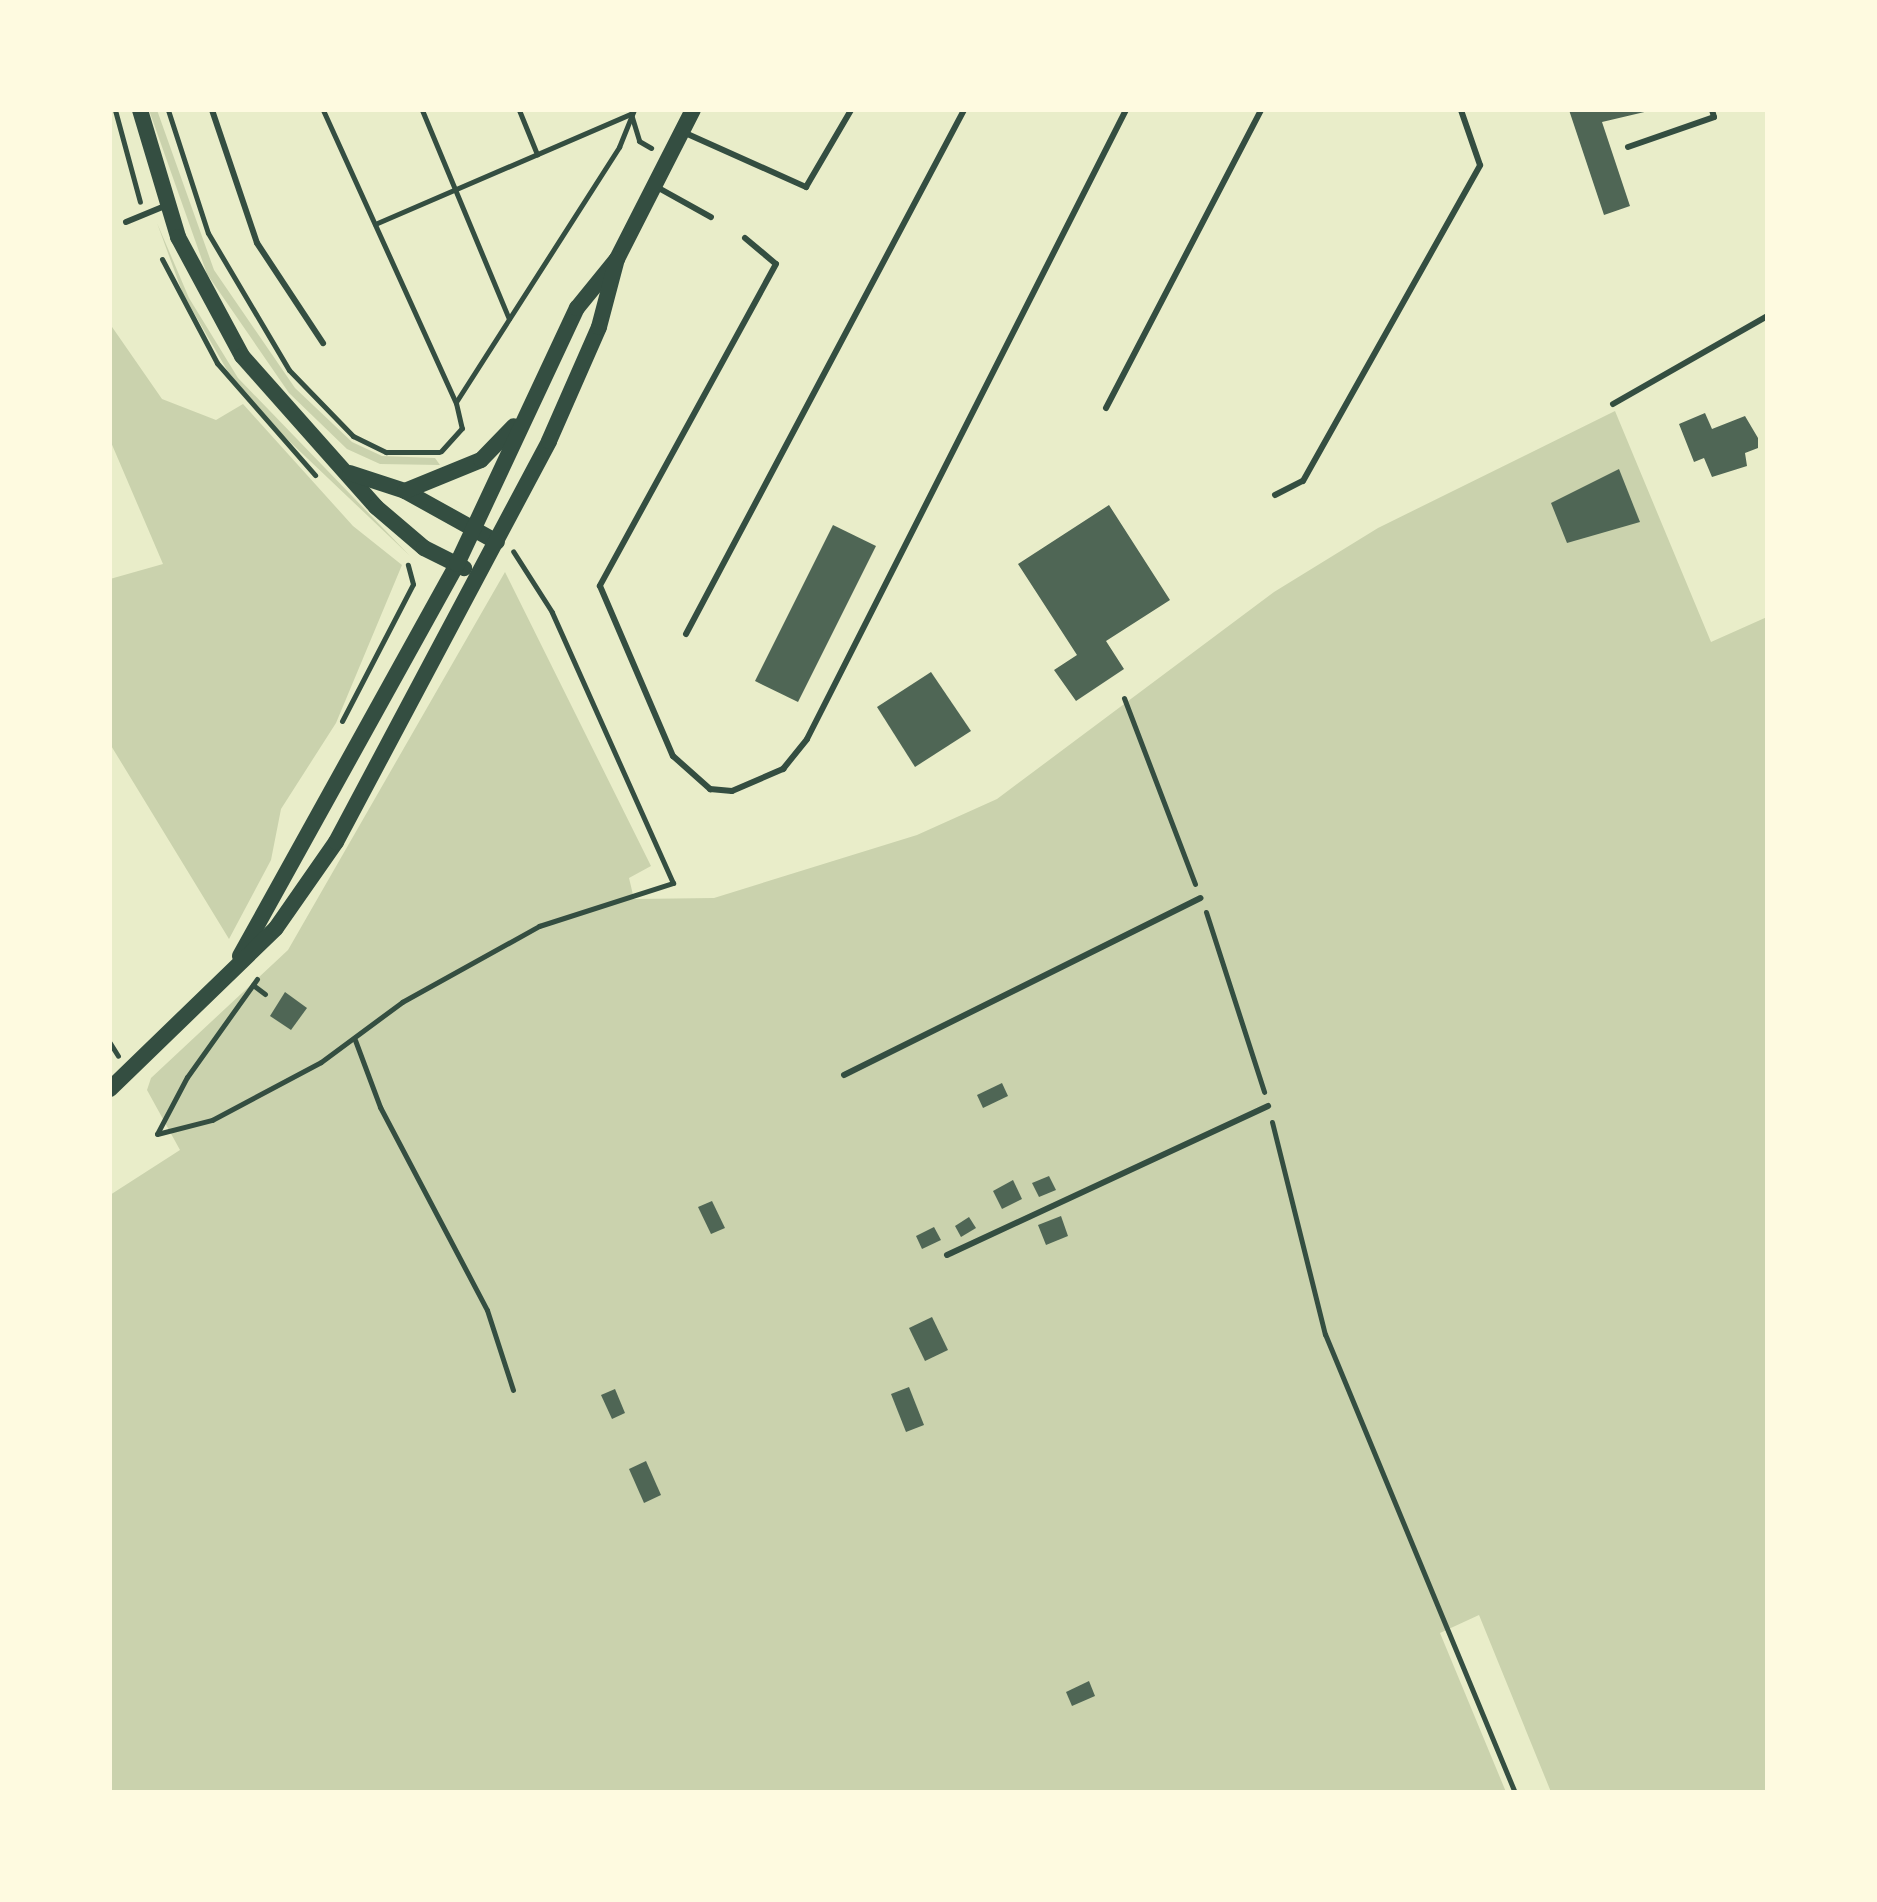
<!DOCTYPE html>
<html>
<head>
<meta charset="utf-8">
<style>
  body { margin:0 }
  #map { position:relative; width:1877px; height:1902px; overflow:hidden; background:#e9edc9; font-family:"Public Sans",sans-serif }
  div>[style] { position:absolute }
  .green>* { inset:0; background:#cad2ad }
  .building>* { inset:0; background:#4f6655 }
  .path>* { height:5px; margin:-2.5px; padding:0 2.5px; transform-origin:2.5px; border-radius:2.5px; background:#344e41 }
  .service>* { height:6px; margin:-3px; padding:0 3px; transform-origin:3px; border-radius:3px; background:#344e41 }
  .secondary>* { height:16px; margin:-8px; padding:0 8px; transform-origin:8px; border-radius:8px; background:#344e41 }
  span { translate:-50% -50%; white-space:nowrap; text-align:center; line-height:1.15; -webkit-text-stroke:7px #fefae0; paint-order:stroke }
  .frame { position:absolute; inset:0; border:112px solid #fefae0; pointer-events:none }
</style>
</head>
<body>
<div id="map">
  <div class="green">
    <div style="clip-path:polygon(149px 110px,157px 110px,214px 270px,295px 388px,352px 442px,382px 456px,435px 458px,440px 465px,380px 464px,347px 449px,289px 393px,207px 274px)"></div>
    <div style="clip-path:polygon(157px 223px,189px 298px,238px 378px,410px 556px,267px 420px,227px 370px,183px 294px)"></div>
    <div style="clip-path:polygon(110px 324px,162px 399px,216px 420px,243px 404px,353px 526px,402px 565px,336px 723px,281px 809px,271px 860px,229px 939px,110px 744px,110px 579px,163px 564px,110px 440px)"></div>
    <div style="clip-path:polygon(1615px 411px,1711px 642px,1767px 617px,1767px 1792px,1551px 1792px,1479px 1615px,1440px 1633px,1506px 1792px,110px 1792px,110px 1195px,180px 1150px,147px 1090px,151px 1078px,288px 950px,505px 572px,651px 866px,629px 878px,634px 899px,714px 898px,917px 835px,997px 799px,1274px 592px,1378px 528px)"></div>
  </div>
  <div class="building">
    <div style="clip-path:polygon(1569px 110px,1653px 110px,1602px 122px,1630px 206px,1604px 215px)"></div>
    <div style="clip-path:polygon(1705px 413px,1712px 429px,1745px 416px,1758px 438px,1758px 448px,1745px 453px,1747px 466px,1712px 477px,1704px 458px,1694px 462px,1679px 424px)"></div>
    <div style="clip-path:polygon(1619px 469px,1640px 522px,1567px 543px,1551px 503px)"></div>
    <div style="clip-path:polygon(1109px 505px,1170px 600px,1106px 641px,1124px 669px,1076px 701px,1054px 670px,1077px 655px,1018px 564px)"></div>
    <div style="clip-path:polygon(833px 525px,876px 546px,798px 702px,755px 681px)"></div>
    <div style="clip-path:polygon(931px 672px,971px 731px,915px 767px,877px 707px)"></div>
    <div style="clip-path:polygon(285px 992px,307px 1008px,291px 1030px,270px 1016px)"></div>
    <div style="clip-path:polygon(1002px 1083px,1008px 1096px,983px 1108px,977px 1095px)"></div>
    <div style="clip-path:polygon(1049px 1176px,1056px 1190px,1039px 1197px,1032px 1183px)"></div>
    <div style="clip-path:polygon(1013px 1180px,1022px 1199px,1002px 1209px,993px 1191px)"></div>
    <div style="clip-path:polygon(712px 1201px,725px 1228px,711px 1234px,698px 1207px)"></div>
    <div style="clip-path:polygon(1061px 1216px,1068px 1236px,1046px 1245px,1038px 1225px)"></div>
    <div style="clip-path:polygon(969px 1217px,976px 1228px,961px 1237px,955px 1226px)"></div>
    <div style="clip-path:polygon(934px 1227px,941px 1240px,922px 1249px,916px 1236px)"></div>
    <div style="clip-path:polygon(932px 1317px,948px 1350px,925px 1361px,909px 1328px)"></div>
    <div style="clip-path:polygon(909px 1387px,924px 1425px,906px 1432px,891px 1394px)"></div>
    <div style="clip-path:polygon(615px 1389px,625px 1413px,612px 1419px,601px 1395px)"></div>
    <div style="clip-path:polygon(646px 1461px,661px 1495px,644px 1503px,629px 1469px)"></div>
    <div style="clip-path:polygon(1089px 1681px,1095px 1696px,1072px 1706px,1066px 1692px)"></div>
  </div>
  <div class="path">
    <div style="left:115px;top:110px;width:95px;rotate:74.8deg"></div>
    <div style="left:168px;top:110px;width:129px;rotate:72deg"></div>
    <div style="left:208px;top:233px;width:159px;rotate:59.4deg"></div>
    <div style="left:289px;top:370px;width:92px;rotate:45.9deg"></div>
    <div style="left:353px;top:436px;width:37px;rotate:26deg"></div>
    <div style="left:386px;top:452px;width:53px"></div>
    <div style="left:323px;top:110px;width:322px;rotate:65.6deg"></div>
    <div style="left:456px;top:403px;width:26px;rotate:77deg"></div>
    <div style="left:462px;top:428px;width:31px;rotate:132deg"></div>
    <div style="left:422px;top:110px;width:226px;rotate:67.4deg"></div>
    <div style="left:519px;top:110px;width:48px;rotate:67.8deg"></div>
    <div style="left:631px;top:114px;width:28px;rotate:73deg"></div>
    <div style="left:639px;top:141px;width:14px;rotate:30deg"></div>
    <div style="left:375px;top:224px;width:279px;rotate:-23.3deg"></div>
    <div style="left:162px;top:259px;width:118px;rotate:62.1deg"></div>
    <div style="left:217px;top:363px;width:149px;rotate:48.8deg"></div>
    <div style="left:456px;top:402px;width:303px;rotate:-57.4deg"></div>
    <div style="left:619px;top:147px;width:40px;rotate:-68deg"></div>
    <div style="left:1124px;top:698px;width:199px;rotate:69.1deg"></div>
    <div style="left:342px;top:721px;width:154px;rotate:-62.6deg"></div>
    <div style="left:413px;top:584px;width:20px;rotate:-105deg"></div>
    <div style="left:1206px;top:912px;width:189px;rotate:72.1deg"></div>
    <div style="left:257px;top:979px;width:120px;rotate:125.5deg"></div>
    <div style="left:187px;top:1077px;width:64px;rotate:117.8deg"></div>
    <div style="left:157px;top:1134px;width:57px;rotate:-14.3deg"></div>
    <div style="left:212px;top:1120px;width:123px;rotate:-28deg"></div>
    <div style="left:321px;top:1062px;width:101px;rotate:-36.5deg"></div>
    <div style="left:402px;top:1002px;width:157px;rotate:-29deg"></div>
    <div style="left:539px;top:926px;width:141px;rotate:-17.8deg"></div>
    <div style="left:673px;top:883px;width:297px;rotate:-114.1deg"></div>
    <div style="left:552px;top:612px;width:72px;rotate:-122.6deg"></div>
    <div style="left:253px;top:985px;width:15px;rotate:37deg"></div>
    <div style="left:355px;top:1040px;width:72px;rotate:69.5deg"></div>
    <div style="left:380px;top:1107px;width:229px;rotate:62.2deg"></div>
    <div style="left:487px;top:1310px;width:84px;rotate:72deg"></div>
    <div style="left:110px;top:1043px;width:15px;rotate:58deg"></div>
    <div style="left:1272px;top:1122px;width:219px;rotate:76deg"></div>
    <div style="left:1325px;top:1334px;width:496px;rotate:67.5deg"></div>
  </div>
  <div class="service">
    <div style="left:212px;top:110px;width:140px;rotate:71.3deg"></div>
    <div style="left:257px;top:243px;width:120px;rotate:56.6deg"></div>
    <div style="left:683px;top:132px;width:135px;rotate:24.1deg"></div>
    <div style="left:806px;top:187px;width:89px;rotate:-59.7deg"></div>
    <div style="left:1628px;top:147px;width:91px;rotate:-19.2deg"></div>
    <div style="left:1714px;top:117px;width:7px;rotate:-106deg"></div>
    <div style="left:655px;top:186px;width:64px;rotate:29deg"></div>
    <div style="left:126px;top:222px;width:44px;rotate:-22.5deg"></div>
    <div style="left:745px;top:238px;width:40px;rotate:40deg"></div>
    <div style="left:776px;top:264px;width:367px;rotate:118.7deg"></div>
    <div style="left:600px;top:586px;width:185px;rotate:66.8deg"></div>
    <div style="left:673px;top:756px;width:50px;rotate:41.7deg"></div>
    <div style="left:710px;top:789px;width:22px;rotate:5deg"></div>
    <div style="left:732px;top:791px;width:56px;rotate:-23.3deg"></div>
    <div style="left:783px;top:769px;width:38px;rotate:-51deg"></div>
    <div style="left:807px;top:739px;width:705px;rotate:-63.11deg"></div>
    <div style="left:1613px;top:404px;width:177px;rotate:-29.7deg"></div>
    <div style="left:1106px;top:408px;width:336px;rotate:-62.5deg"></div>
    <div style="left:1275px;top:495px;width:31px;rotate:-27deg"></div>
    <div style="left:1303px;top:481px;width:362px;rotate:-60.7deg"></div>
    <div style="left:1480px;top:165px;width:58px;rotate:-109.1deg"></div>
    <div style="left:686px;top:634px;width:593px;rotate:-62.05deg"></div>
    <div style="left:844px;top:1075px;width:398px;rotate:-26.4deg"></div>
    <div style="left:947px;top:1255px;width:354px;rotate:-24.9deg"></div>
  </div>
  <div class="secondary">
    <div style="left:140px;top:110px;width:133px;rotate:73.3deg"></div>
    <div style="left:178px;top:237px;width:135px;rotate:61.7deg"></div>
    <div style="left:242px;top:356px;width:202px;rotate:48.4deg"></div>
    <div style="left:376px;top:507px;width:63px;rotate:40.5deg"></div>
    <div style="left:424px;top:548px;width:45px;rotate:26.6deg"></div>
    <div style="left:350px;top:473px;width:58px;rotate:18.1deg"></div>
    <div style="left:405px;top:491px;width:105px;rotate:29deg"></div>
    <div style="left:405px;top:491px;width:82px;rotate:-22.2deg"></div>
    <div style="left:481px;top:460px;width:47px;rotate:-45.9deg"></div>
    <div style="left:240px;top:956px;width:448px;rotate:-61deg"></div>
    <div style="left:457px;top:564px;width:283px;rotate:-64.9deg"></div>
    <div style="left:577px;top:308px;width:63px;rotate:-50.8deg"></div>
    <div style="left:617px;top:259px;width:167px;rotate:-63deg"></div>
    <div style="left:110px;top:1089px;width:231px;rotate:-44.1deg"></div>
    <div style="left:276px;top:928px;width:105px;rotate:-55.1deg"></div>
    <div style="left:336px;top:842px;width:454px;rotate:-62deg"></div>
    <div style="left:549px;top:441px;width:124px;rotate:-66.3deg"></div>
    <div style="left:599px;top:327px;width:70px;rotate:-75.2deg"></div>
  </div>
  <div class="frame"></div>
</div>
</body>
</html>
